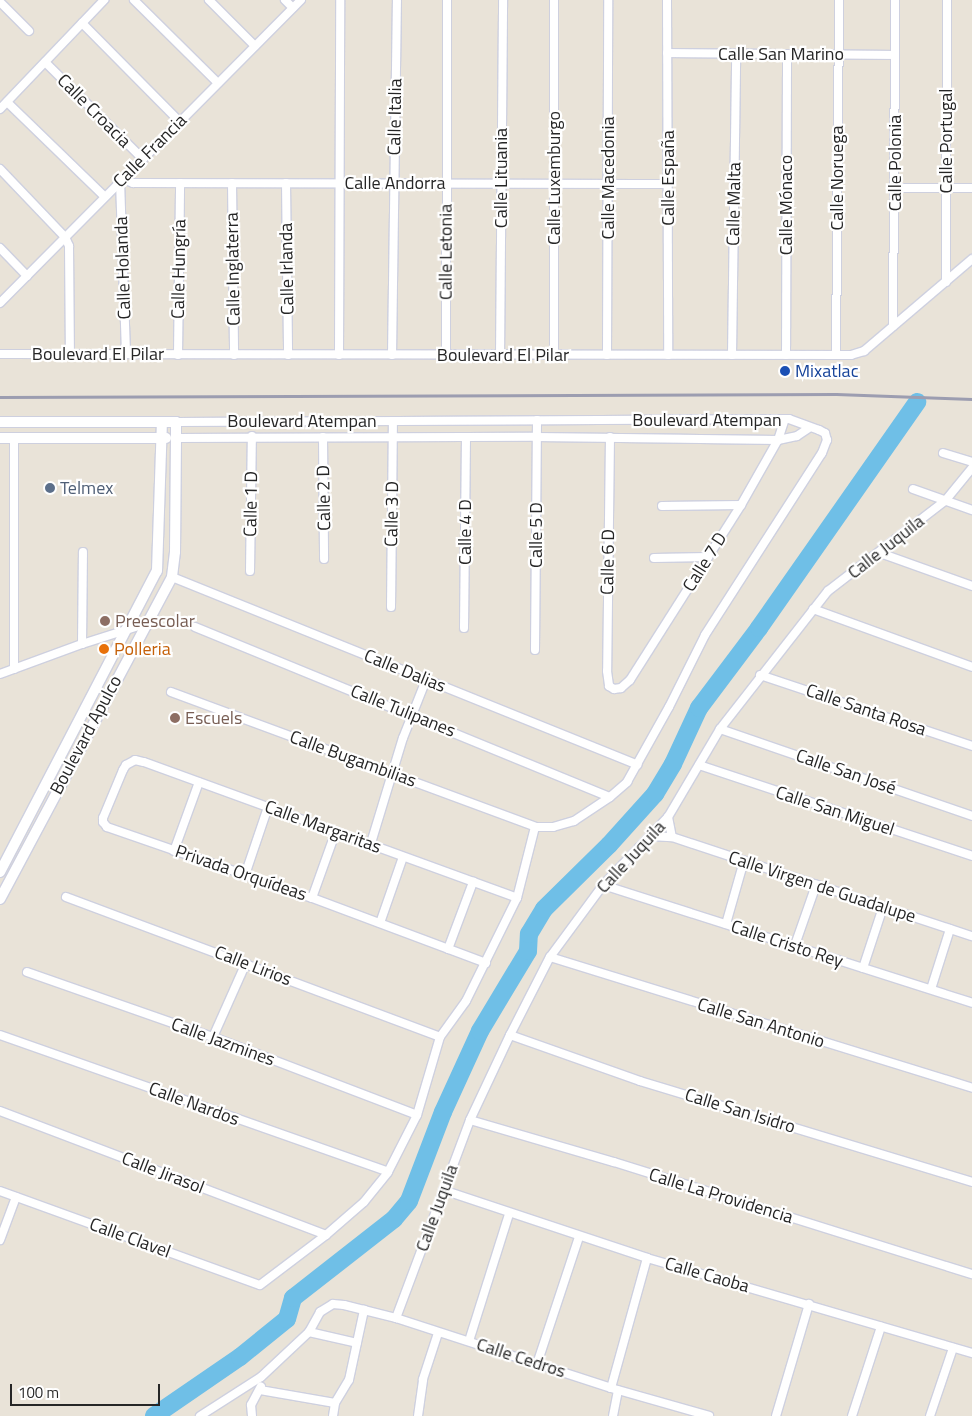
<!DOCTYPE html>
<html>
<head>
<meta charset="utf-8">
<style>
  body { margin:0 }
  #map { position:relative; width:972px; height:1416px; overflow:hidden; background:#e9e3d8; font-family:"Titillium Web",sans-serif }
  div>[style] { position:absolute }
  .river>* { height:18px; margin:-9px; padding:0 9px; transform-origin:9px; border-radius:9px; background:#6fbfe7 }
  .roads { filter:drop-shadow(1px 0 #ced0df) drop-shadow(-1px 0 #ced0df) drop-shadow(0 1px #ced0df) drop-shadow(0 -1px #ced0df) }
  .minor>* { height:8px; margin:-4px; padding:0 4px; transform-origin:4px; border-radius:4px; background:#fff }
  .tertiary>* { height:10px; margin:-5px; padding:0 5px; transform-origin:5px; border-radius:5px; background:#fff }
  .rail>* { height:3px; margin:-1.5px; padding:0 1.5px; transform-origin:1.5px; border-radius:1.5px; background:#9c9db0 }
  .dots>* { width:14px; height:14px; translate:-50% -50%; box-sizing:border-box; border:2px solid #fff; border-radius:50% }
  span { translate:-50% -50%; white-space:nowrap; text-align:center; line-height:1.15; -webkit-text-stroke:4.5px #fff; paint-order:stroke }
  .street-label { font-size:18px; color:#262626 }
  .transit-label { font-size:18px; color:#164399 }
  .left { translate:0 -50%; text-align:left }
  .service-label { font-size:18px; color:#4e5e75 }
  .education-label { font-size:18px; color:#785e54 }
  .food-label { font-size:18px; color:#c56008 }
  .scale { position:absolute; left:10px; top:1384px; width:150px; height:22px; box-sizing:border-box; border:2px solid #262626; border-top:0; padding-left:6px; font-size:15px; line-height:18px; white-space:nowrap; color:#262626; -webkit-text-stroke:4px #fff; paint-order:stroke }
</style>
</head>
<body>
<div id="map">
  <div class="river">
    <div style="left:154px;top:1416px;width:104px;rotate:-34.5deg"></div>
    <div style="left:240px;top:1357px;width:60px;rotate:-39deg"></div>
    <div style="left:287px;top:1319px;width:22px;rotate:-74deg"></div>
    <div style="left:293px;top:1298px;width:128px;rotate:-38deg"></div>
    <div style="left:394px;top:1219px;width:23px;rotate:-50deg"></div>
    <div style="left:409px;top:1201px;width:95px;rotate:-69.1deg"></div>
    <div style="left:443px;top:1112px;width:89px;rotate:-65.4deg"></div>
    <div style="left:480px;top:1031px;width:93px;rotate:-59deg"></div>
    <div style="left:528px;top:951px;width:17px;rotate:-87deg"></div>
    <div style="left:529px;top:934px;width:29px;rotate:-59deg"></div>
    <div style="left:544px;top:909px;width:91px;rotate:-44.6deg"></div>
    <div style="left:609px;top:845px;width:69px;rotate:-48deg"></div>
    <div style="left:655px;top:794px;width:35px;rotate:-59deg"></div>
    <div style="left:673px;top:764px;width:62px;rotate:-65.1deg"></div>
    <div style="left:699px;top:708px;width:100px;rotate:-53.1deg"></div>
    <div style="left:759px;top:628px;width:276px;rotate:-55deg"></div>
  </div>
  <div class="roads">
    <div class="minor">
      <div style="left:134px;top:0;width:118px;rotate:44.7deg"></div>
      <div style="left:209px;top:0;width:65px;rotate:45deg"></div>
      <div style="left:285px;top:0;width:11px;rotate:45deg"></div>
      <div style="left:667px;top:0;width:355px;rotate:89.8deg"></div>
      <div style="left:0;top:2px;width:41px;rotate:45deg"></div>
      <div style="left:82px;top:23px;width:139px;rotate:45.3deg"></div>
      <div style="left:667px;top:53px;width:228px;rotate:0.5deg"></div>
      <div style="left:45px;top:62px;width:138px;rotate:44.7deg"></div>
      <div style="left:7px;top:102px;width:136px;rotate:44.1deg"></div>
      <div style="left:0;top:109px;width:151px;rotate:-46.3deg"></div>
      <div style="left:0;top:169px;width:94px;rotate:46.3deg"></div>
      <div style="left:65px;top:237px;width:10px;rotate:66deg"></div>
      <div style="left:69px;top:246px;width:108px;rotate:89.5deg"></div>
      <div style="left:123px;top:179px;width:11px;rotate:22deg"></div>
      <div style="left:133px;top:183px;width:535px;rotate:0.11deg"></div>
      <div style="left:120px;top:181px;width:173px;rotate:88deg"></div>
      <div style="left:232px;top:183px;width:172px;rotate:89.3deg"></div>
      <div style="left:286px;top:183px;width:172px;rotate:89.3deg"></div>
      <div style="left:896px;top:188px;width:76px"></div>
      <div style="left:0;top:248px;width:39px;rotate:46deg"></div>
      <div style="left:946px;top:282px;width:282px;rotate:-89.8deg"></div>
      <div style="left:0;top:303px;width:427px;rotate:-45.2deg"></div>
      <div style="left:893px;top:326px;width:326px;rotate:-89.6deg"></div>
      <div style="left:0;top:354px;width:851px;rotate:0.07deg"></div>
      <div style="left:851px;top:355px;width:14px;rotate:-17deg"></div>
      <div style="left:864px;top:351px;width:142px;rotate:-40.4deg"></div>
      <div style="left:178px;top:355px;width:172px;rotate:-89.3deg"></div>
      <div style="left:339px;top:355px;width:355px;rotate:-89.8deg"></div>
      <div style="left:392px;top:355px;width:355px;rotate:-89.2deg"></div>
      <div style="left:446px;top:355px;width:355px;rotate:-89.8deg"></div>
      <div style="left:500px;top:355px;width:355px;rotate:-89.5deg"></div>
      <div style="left:554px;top:355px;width:355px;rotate:-90deg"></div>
      <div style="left:607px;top:355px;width:355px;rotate:-89.8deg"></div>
      <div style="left:732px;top:355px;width:301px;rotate:-89.2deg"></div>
      <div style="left:786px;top:355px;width:301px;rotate:-89.8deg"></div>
      <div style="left:836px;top:355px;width:355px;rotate:-89.5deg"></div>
      <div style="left:323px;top:437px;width:122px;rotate:89.5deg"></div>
      <div style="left:610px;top:437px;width:234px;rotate:90.7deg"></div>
      <div style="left:607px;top:671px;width:15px;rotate:82deg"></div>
      <div style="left:609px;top:686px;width:6px;rotate:31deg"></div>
      <div style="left:614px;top:689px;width:7px;rotate:-8deg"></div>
      <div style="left:621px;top:688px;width:12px;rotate:-42deg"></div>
      <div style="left:630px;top:680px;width:207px;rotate:-57.6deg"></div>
      <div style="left:741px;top:505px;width:75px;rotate:-60.4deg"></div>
      <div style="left:778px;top:440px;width:22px;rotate:-72deg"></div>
      <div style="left:176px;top:438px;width:360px;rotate:-0.2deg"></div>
      <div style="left:536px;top:437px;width:242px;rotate:0.7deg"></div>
      <div style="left:778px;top:440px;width:19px;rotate:-12deg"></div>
      <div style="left:797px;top:436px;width:14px;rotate:-34deg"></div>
      <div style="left:943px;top:453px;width:30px;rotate:17deg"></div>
      <div style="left:913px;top:489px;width:63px;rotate:19.6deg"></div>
      <div style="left:662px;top:506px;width:79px;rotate:-0.7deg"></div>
      <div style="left:880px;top:553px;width:98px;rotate:19.7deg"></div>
      <div style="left:654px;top:558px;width:54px;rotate:-1.1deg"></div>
      <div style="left:250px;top:571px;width:135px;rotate:-89.2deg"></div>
      <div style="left:172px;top:577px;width:502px;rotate:21.97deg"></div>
      <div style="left:391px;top:607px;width:186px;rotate:-89.4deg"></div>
      <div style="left:813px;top:609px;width:169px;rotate:20deg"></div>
      <div style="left:195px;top:627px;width:448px;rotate:22.3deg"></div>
      <div style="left:464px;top:628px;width:191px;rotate:-89.4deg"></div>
      <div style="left:82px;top:644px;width:92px;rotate:-89.4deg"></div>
      <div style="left:535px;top:650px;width:230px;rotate:-89.5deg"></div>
      <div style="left:14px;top:669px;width:231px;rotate:-90deg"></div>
      <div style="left:0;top:674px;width:87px;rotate:-20.1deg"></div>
      <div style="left:82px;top:644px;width:66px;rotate:-17.6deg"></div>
      <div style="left:760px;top:675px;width:224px;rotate:18.5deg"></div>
      <div style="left:171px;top:692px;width:388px;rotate:20.3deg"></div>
      <div style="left:535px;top:827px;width:18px"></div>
      <div style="left:553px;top:827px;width:22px;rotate:-16deg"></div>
      <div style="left:574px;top:821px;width:43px;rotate:-33.7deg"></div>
      <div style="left:610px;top:797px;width:23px;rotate:-41deg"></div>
      <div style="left:627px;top:782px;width:86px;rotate:-60.8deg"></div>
      <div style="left:669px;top:707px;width:80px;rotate:-63.4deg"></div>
      <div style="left:705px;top:635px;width:216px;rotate:-57.3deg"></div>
      <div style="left:822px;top:453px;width:14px;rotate:-69deg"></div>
      <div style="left:827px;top:440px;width:7px;rotate:-106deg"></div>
      <div style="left:825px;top:433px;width:7px;rotate:-153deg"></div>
      <div style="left:819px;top:430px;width:32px;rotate:-160deg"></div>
      <div style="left:789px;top:419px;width:613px;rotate:179.72deg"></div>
      <div style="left:720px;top:729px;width:267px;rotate:19deg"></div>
      <div style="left:699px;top:765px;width:288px;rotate:18.4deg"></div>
      <div style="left:668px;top:817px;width:20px;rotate:79deg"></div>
      <div style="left:650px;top:836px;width:22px;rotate:3deg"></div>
      <div style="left:672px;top:837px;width:316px;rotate:18.3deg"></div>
      <div style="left:371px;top:843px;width:110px;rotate:-73.1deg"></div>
      <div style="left:403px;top:738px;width:62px;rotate:-68.4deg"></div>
      <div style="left:174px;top:851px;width:73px;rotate:-70.1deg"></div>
      <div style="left:245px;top:875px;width:72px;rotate:-71.3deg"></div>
      <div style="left:603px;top:885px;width:387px;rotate:17.7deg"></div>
      <div style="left:66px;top:897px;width:399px;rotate:20.5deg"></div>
      <div style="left:312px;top:898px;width:71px;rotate:-70.3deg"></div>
      <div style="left:380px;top:923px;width:70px;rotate:-70.8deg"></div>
      <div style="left:726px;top:924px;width:66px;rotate:-74.1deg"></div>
      <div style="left:795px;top:945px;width:64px;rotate:-70.7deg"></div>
      <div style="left:448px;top:949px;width:72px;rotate:-69.5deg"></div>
      <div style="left:550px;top:957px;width:442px;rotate:17.2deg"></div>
      <div style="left:486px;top:963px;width:186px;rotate:-159.5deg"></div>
      <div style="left:312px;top:898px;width:217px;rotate:-160.9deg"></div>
      <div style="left:107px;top:827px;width:6px;rotate:-129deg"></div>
      <div style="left:103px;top:822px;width:4px;rotate:-90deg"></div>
      <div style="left:103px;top:818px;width:52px;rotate:-67.4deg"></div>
      <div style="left:123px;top:770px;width:6px;rotate:-59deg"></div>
      <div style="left:126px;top:765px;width:10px;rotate:-29deg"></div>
      <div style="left:135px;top:760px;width:9px;rotate:13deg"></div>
      <div style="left:144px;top:762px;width:397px;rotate:20deg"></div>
      <div style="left:863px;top:968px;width:64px;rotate:-71.8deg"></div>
      <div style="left:27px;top:972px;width:197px;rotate:19.3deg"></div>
      <div style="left:213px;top:1037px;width:218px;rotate:20.9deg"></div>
      <div style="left:931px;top:989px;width:63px;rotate:-72.4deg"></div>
      <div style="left:0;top:1035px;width:411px;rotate:19.4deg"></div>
      <div style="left:510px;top:1035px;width:138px;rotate:19.5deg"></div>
      <div style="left:640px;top:1081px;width:347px;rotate:16.9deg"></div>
      <div style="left:213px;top:1037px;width:81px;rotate:-66deg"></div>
      <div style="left:0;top:1111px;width:349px;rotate:20.8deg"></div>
      <div style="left:470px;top:1120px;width:150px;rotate:16.3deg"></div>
      <div style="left:614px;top:1162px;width:375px;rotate:17.4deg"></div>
      <div style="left:443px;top:1190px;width:215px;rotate:18.4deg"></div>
      <div style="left:647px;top:1258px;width:339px;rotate:16.3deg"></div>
      <div style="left:0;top:1191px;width:276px;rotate:19.9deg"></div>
      <div style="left:260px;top:1285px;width:83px;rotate:-37.1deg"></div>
      <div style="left:326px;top:1235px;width:50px;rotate:-41deg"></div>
      <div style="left:364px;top:1202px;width:38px;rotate:-51deg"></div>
      <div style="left:388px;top:1172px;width:64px;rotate:-63deg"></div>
      <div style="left:417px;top:1115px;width:81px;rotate:-73.6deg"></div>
      <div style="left:440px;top:1037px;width:44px;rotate:-54.2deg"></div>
      <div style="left:466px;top:1001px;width:115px;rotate:-63.7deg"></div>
      <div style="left:517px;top:898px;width:73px;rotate:-75.8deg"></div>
      <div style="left:0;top:1240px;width:46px;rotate:-69.6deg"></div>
      <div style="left:396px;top:1318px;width:211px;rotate:-69.5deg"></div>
      <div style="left:470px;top:1120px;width:94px;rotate:-64.8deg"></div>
      <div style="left:510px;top:1035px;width:88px;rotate:-62.9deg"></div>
      <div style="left:550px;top:957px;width:89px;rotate:-53.6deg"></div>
      <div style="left:603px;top:885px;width:94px;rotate:-46.3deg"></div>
      <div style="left:668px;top:817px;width:102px;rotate:-59.4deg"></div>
      <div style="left:720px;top:729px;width:175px;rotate:-52deg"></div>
      <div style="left:828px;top:591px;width:148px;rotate:-37.6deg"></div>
      <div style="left:945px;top:501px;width:43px;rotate:-50.7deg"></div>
      <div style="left:309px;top:1332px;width:49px;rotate:12.9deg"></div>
      <div style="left:469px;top:1341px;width:133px;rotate:-72.5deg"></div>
      <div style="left:537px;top:1364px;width:134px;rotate:-71.7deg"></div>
      <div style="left:611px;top:1388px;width:135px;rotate:-74.5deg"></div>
      <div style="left:260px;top:1390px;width:76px;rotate:9.8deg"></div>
      <div style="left:200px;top:1416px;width:72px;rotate:-32.6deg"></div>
      <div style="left:261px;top:1377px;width:66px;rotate:-43.2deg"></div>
      <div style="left:309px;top:1332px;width:23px;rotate:-61deg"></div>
      <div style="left:320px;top:1312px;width:15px;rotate:-32deg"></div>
      <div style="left:333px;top:1304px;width:11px;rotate:5deg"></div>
      <div style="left:344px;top:1305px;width:54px;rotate:14deg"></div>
      <div style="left:396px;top:1318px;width:226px;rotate:18deg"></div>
      <div style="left:611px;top:1388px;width:102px;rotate:15.9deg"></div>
      <div style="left:252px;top:1416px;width:11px;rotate:-95deg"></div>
      <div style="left:251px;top:1405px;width:21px;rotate:-62deg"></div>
      <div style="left:333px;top:1416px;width:13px;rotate:-81deg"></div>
      <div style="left:335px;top:1403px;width:27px;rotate:-59deg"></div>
      <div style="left:349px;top:1380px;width:72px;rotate:-77.9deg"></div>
      <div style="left:418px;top:1416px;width:37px;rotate:-82deg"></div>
      <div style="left:423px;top:1379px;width:48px;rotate:-71.9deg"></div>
      <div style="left:613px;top:1416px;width:26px;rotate:-79deg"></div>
      <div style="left:776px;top:1416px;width:117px;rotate:-73.6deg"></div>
      <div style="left:852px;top:1416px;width:94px;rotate:-72deg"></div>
      <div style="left:930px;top:1416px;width:72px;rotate:-71.3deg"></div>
    </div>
    <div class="tertiary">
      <div style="left:0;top:422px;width:176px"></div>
      <div style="left:176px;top:422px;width:16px;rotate:90deg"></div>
      <div style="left:176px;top:438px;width:114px;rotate:90.5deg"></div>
      <div style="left:175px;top:552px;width:25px;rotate:97deg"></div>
      <div style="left:172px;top:577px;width:365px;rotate:118.1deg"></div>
      <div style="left:0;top:438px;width:166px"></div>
      <div style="left:0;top:872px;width:339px;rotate:-62.5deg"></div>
      <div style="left:157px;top:571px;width:149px;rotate:-88.1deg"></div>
    </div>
  </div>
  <div class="rail">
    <div style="left:0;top:397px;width:836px;rotate:-0.21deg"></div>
    <div style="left:836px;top:394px;width:136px;rotate:2.1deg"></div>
  </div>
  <div class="dots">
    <div style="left:785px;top:371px;background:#1a4fb4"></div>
    <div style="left:50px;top:488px;background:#5c6f8a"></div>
    <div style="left:105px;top:621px;background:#8d6e63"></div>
    <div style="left:104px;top:649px;background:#e8710a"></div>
    <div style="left:175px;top:718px;background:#8d6e63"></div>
  </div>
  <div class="street-label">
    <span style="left:781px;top:54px">Calle San Marino</span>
    <span style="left:94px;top:111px;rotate:45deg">Calle Croacia</span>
    <span style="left:395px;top:117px;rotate:-89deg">Calle Italia</span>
    <span style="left:946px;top:141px;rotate:-90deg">Calle Portugal</span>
    <span style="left:150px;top:151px;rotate:-45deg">Calle Francia</span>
    <span style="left:895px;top:163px;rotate:-90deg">Calle Polonia</span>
    <span style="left:501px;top:178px;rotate:-90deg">Calle Lituania</span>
    <span style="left:554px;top:178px;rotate:-90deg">Calle Luxemburgo</span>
    <span style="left:608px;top:178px;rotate:-90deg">Calle Macedonia</span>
    <span style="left:668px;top:178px;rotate:-90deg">Calle España</span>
    <span style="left:837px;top:178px;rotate:-90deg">Calle Noruega</span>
    <span style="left:395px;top:183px">Calle Andorra</span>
    <span style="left:734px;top:204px;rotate:-89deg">Calle Malta</span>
    <span style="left:786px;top:205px;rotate:-90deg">Calle Mónaco</span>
    <span style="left:446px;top:252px;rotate:-90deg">Calle Letonia</span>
    <span style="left:123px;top:268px;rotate:-92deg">Calle Holanda</span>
    <span style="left:179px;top:269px;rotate:-89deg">Calle Hungría</span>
    <span style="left:233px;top:269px;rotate:-91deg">Calle Inglaterra</span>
    <span style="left:287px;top:269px;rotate:-91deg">Calle Irlanda</span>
    <span style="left:98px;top:354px">Boulevard El Pilar</span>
    <span style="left:503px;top:355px">Boulevard El Pilar</span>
    <span style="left:707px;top:420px">Boulevard Atempan</span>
    <span style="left:302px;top:421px">Boulevard Atempan</span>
    <span style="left:324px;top:498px;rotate:-91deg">Calle 2 D</span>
    <span style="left:251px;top:504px;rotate:-89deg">Calle 1 D</span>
    <span style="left:392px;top:514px;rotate:-89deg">Calle 3 D</span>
    <span style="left:465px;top:532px;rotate:-90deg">Calle 4 D</span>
    <span style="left:536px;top:535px;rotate:-90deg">Calle 5 D</span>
    <span style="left:886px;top:547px;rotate:-38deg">Calle Juquila</span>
    <span style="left:608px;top:562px;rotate:-89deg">Calle 6 D</span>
    <span style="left:705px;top:562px;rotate:-58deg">Calle 7 D</span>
    <span style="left:405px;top:671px;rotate:22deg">Calle Dalias</span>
    <span style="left:866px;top:710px;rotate:19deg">Calle Santa Rosa</span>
    <span style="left:403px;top:711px;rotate:22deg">Calle Tulipanes</span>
    <span style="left:86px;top:735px;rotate:-62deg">Boulevard Apulco</span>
    <span style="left:353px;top:759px;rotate:20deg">Calle Bugambilias</span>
    <span style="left:846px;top:772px;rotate:19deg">Calle San José</span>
    <span style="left:835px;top:811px;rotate:18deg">Calle San Miguel</span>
    <span style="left:323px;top:827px;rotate:20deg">Calle Margaritas</span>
    <span style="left:631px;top:857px;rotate:-47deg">Calle Juquila</span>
    <span style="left:241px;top:873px;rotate:19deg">Privada Orquídeas</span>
    <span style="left:822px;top:887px;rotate:18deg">Calle Virgen de Guadalupe</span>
    <span style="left:787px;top:944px;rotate:18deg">Calle Cristo Rey</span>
    <span style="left:253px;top:966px;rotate:21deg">Calle Lirios</span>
    <span style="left:761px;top:1023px;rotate:17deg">Calle San Antonio</span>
    <span style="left:223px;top:1042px;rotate:20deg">Calle Jazmines</span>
    <span style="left:194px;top:1104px;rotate:20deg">Calle Nardos</span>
    <span style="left:740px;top:1111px;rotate:17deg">Calle San Isidro</span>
    <span style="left:163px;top:1173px;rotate:21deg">Calle Jirasol</span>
    <span style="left:721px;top:1196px;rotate:17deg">Calle La Providencia</span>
    <span style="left:437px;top:1208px;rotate:-70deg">Calle Juquila</span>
    <span style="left:130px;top:1238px;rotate:20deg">Calle Clavel</span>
    <span style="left:707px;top:1275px;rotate:16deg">Calle Caoba</span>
    <span style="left:521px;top:1358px;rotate:18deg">Calle Cedros</span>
  </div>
  <div class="transit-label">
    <span class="left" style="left:795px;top:371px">Mixatlac</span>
  </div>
  <div class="service-label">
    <span class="left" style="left:60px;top:488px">Telmex</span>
  </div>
  <div class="education-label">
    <span class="left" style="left:115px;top:621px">Preescolar</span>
    <span class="left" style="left:185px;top:718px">Escuels</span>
  </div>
  <div class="food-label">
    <span class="left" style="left:114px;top:649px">Polleria</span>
  </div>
  <div class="scale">100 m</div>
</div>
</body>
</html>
